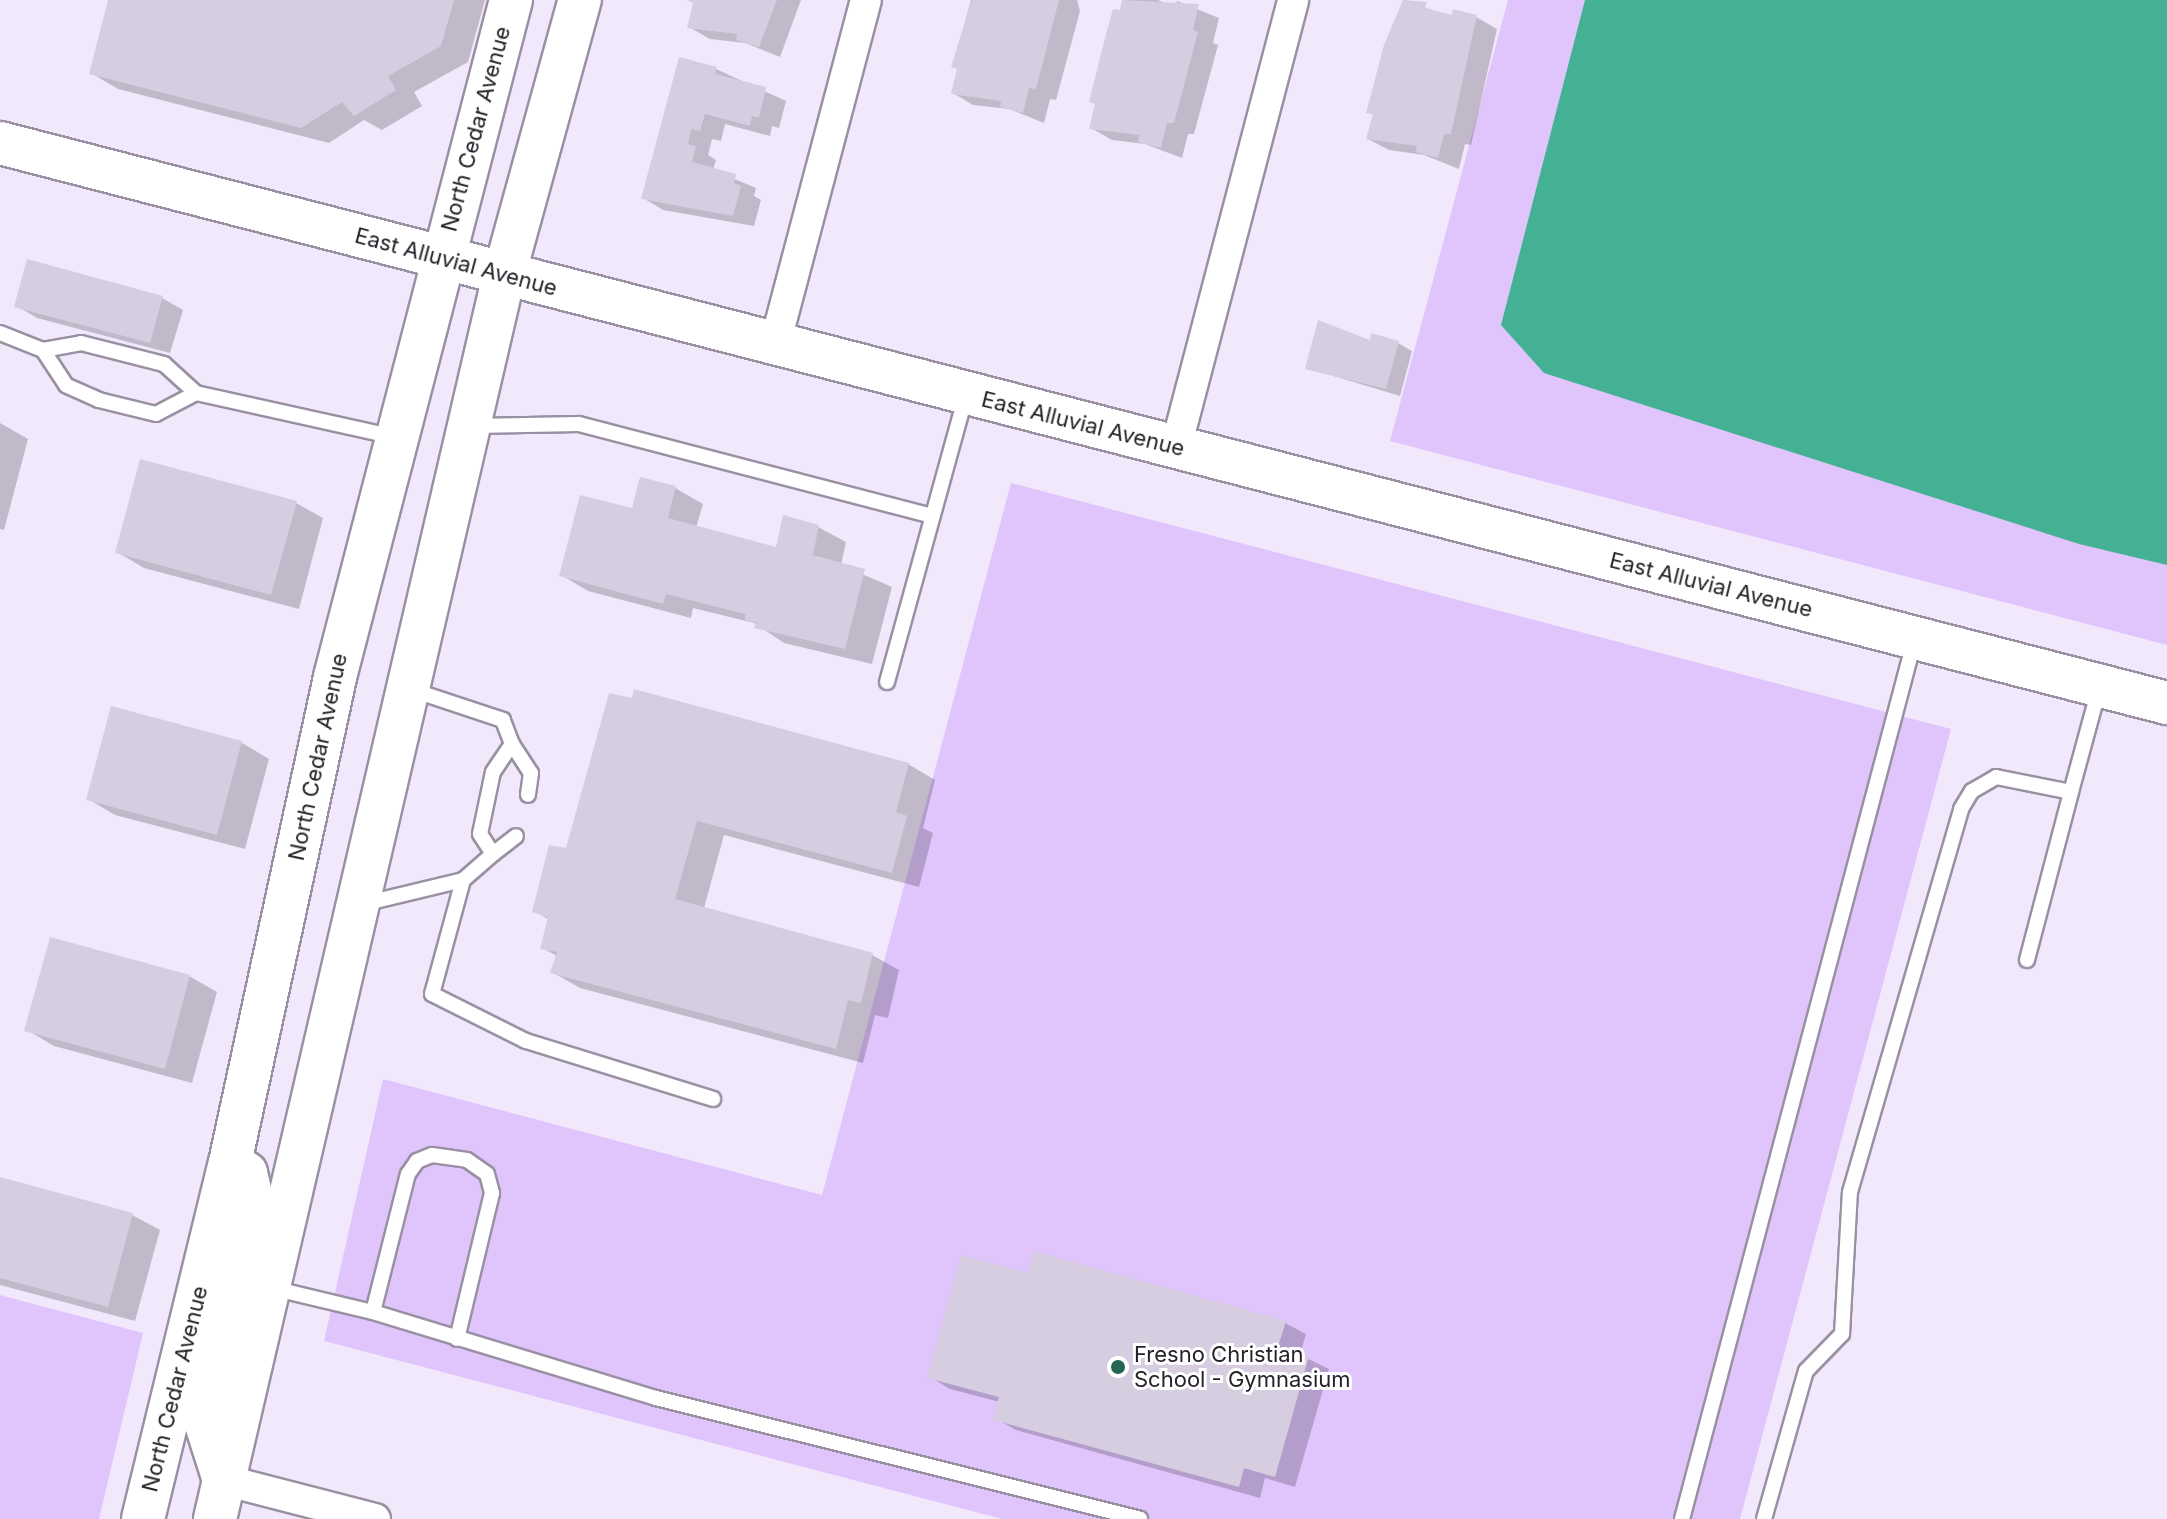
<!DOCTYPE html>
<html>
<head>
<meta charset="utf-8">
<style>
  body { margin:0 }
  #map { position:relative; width:2167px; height:1519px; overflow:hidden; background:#f2e8fc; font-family:Inter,sans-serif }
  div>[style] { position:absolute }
  .green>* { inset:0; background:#e0c5fd }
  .water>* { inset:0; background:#45b194 }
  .shadow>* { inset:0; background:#0003 }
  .building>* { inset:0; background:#d6cde0 }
  .roads { filter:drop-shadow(2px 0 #9991a3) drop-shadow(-2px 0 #9991a3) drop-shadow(0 2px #9991a3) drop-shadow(0 -2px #9991a3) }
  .service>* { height:14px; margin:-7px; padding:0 7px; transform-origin:7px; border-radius:7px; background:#fff }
  .minor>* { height:30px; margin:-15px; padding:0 15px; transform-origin:15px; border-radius:15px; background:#fff }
  .secondary>* { height:42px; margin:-21px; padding:0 21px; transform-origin:21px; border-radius:21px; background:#fff }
  .dots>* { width:22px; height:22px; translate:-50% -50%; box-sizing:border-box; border:4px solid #fff; border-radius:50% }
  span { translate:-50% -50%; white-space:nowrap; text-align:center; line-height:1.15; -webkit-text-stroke:6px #fff; paint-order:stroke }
  .street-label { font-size:22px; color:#252229 }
  .poi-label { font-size:22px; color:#252229 }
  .left { translate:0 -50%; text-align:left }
</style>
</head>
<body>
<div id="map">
  <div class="green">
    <div style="clip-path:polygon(1508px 0,2167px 0,2167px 645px,1390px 441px)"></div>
    <div style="clip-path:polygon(1011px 483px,1951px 729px,1740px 1519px,1002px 1519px,324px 1341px,383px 1079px,822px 1195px)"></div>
    <div style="clip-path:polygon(0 1295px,143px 1333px,99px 1519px,0 1519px)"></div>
  </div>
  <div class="water">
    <div style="clip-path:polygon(1585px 0,2167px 0,2167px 565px,2079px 544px,1544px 373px,1501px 325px)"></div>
  </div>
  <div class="shadow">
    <div style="clip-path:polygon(110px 0,485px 0,468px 62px,414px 92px,422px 106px,382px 130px,364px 120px,329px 143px,118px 89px,91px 73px)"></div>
    <div style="clip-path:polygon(689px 0,801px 0,780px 57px,745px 43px,710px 39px,689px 27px,695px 3px)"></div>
    <div style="clip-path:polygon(971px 0,1077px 0,1080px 11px,1056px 100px,1050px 99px,1044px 123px,1009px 109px,973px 105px,953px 93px,959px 70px,953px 66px)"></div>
    <div style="clip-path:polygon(1125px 0,1158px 0,1175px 7px,1177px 1px,1219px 18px,1213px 43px,1218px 45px,1194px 134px,1188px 134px,1182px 158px,1145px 144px,1112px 140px,1091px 128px)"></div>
    <div style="clip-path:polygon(1405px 0,1453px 18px,1476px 17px,1497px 29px,1471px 145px,1465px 144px,1459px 169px,1424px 155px,1389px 150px,1368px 139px,1374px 115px,1368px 112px,1386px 45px)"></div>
    <div style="clip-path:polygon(680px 59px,716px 69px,786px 101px,779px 128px,772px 126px,770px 136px,725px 124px,721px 141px,712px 139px,708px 155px,716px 160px,713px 170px,756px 188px,754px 196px,761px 200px,754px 226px,663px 210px,643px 198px)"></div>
    <div style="clip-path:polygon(162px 298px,183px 310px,170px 353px,37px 318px,17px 306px)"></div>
    <div style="clip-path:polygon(1371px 343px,1398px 343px,1412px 351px,1400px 396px,1307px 368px)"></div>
    <div style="clip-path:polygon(0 423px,28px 439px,4px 530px,0 529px)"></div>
    <div style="clip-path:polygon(675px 488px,703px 504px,696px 528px,777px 549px,818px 527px,846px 542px,841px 565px,892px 587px,872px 664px,784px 643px,754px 623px,693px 608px,691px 618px,588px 591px,561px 575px,634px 511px)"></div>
    <div style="clip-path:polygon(296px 503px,323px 518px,299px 609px,144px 568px,117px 552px)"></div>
    <div style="clip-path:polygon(112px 708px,242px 743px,269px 759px,245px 849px,115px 815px,88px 799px)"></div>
    <div style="clip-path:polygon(908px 764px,935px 780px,923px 828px,933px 833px,919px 887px,724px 835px,704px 908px,872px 955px,899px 970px,888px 1018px,875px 1015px,863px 1063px,580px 988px,552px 972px,557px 956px,542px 948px,550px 920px,534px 911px,567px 850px)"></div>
    <div style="clip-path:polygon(189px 976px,217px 992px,192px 1083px,54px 1046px,27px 1030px)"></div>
    <div style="clip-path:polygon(0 1179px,132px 1215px,160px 1230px,135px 1321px,0 1285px)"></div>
    <div style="clip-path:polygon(1029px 1275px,1285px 1323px,1306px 1334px,1300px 1355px,1329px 1369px,1295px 1487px,1265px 1478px,1260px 1498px,1016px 1430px,996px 1419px,1000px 1402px,950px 1389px,930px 1377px)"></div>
  </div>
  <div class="building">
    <div style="clip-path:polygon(108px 0,454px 0,441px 46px,388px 76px,396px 90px,354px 116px,342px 102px,301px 128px,89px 74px)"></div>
    <div style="clip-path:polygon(687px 0,777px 0,759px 47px,736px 40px,737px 34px,687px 28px,693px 3px)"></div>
    <div style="clip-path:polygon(972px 0,1059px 0,1036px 89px,1029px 88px,1023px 113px,1000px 107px,1001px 101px,951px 94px,957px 69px,951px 67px)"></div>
    <div style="clip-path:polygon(1122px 0,1199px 4px,1193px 30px,1198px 32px,1174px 123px,1167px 123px,1161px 148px,1138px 142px,1139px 135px,1089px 129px,1095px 104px,1089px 102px,1106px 34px,1113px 9px,1120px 10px)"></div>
    <div style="clip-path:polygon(1403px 0,1427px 2px,1425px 8px,1452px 15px,1453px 9px,1477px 15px,1451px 134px,1444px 134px,1438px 158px,1415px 152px,1417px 146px,1366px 139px,1373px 114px,1366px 113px,1384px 45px)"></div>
    <div style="clip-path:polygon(679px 57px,717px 67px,715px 74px,766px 87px,759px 118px,752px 116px,750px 126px,705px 114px,700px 131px,691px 129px,688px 144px,696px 146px,692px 162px,736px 174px,734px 183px,741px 186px,733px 216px,641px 199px)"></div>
    <div style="clip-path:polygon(27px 259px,163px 296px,150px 343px,14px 307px)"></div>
    <div style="clip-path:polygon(1318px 320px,1370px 340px,1371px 333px,1399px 341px,1386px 389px,1305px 369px)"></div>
    <div style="clip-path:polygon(140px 459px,297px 501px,271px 595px,115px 553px)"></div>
    <div style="clip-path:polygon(640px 477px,676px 486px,668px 518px,776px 547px,783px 515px,819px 525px,813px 555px,865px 569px,845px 649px,754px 628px,756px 623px,745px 620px,745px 614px,666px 594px,663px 604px,559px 576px,580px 495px,632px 508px)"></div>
    <div style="clip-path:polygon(634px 689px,909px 763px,896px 812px,907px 816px,892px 873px,697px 821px,675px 899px,873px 953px,861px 1003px,848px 1000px,836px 1049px,550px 973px,557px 952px,540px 949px,548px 917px,532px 912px,549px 845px,566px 848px,609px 693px,632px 698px)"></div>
    <div style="clip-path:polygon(111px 706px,242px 741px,217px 835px,86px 800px)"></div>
    <div style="clip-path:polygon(50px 937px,190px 975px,165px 1069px,24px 1031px)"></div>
    <div style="clip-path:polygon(0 1177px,133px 1213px,108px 1307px,0 1278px)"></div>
    <div style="clip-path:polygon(1034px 1251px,1286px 1321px,1278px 1347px,1309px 1356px,1275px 1477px,1244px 1468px,1239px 1487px,993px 1420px,999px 1397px,927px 1378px,961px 1255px,1028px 1273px)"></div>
  </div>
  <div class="roads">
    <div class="service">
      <div style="left:0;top:333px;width:46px;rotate:21.6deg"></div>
      <div style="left:81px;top:343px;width:86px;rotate:14.2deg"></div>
      <div style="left:164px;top:364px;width:43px;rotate:42.2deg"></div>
      <div style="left:196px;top:393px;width:45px;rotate:152.3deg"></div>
      <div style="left:156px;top:414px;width:59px;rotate:-166.2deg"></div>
      <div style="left:99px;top:400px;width:36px;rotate:-156deg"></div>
      <div style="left:66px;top:385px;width:42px;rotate:-123.3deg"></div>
      <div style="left:43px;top:350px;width:39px;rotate:-10deg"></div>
      <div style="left:196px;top:393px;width:203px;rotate:12.5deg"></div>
      <div style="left:473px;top:426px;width:106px;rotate:-1.1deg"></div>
      <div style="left:579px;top:424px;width:365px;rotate:14.6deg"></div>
      <div style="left:887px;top:682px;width:295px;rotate:-74.6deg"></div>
      <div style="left:512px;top:744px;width:35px;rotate:57deg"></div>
      <div style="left:531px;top:773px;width:22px;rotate:98deg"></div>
      <div style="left:493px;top:854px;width:29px;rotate:-38deg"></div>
      <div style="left:463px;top:880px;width:118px;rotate:105.2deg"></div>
      <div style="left:432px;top:994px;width:105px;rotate:26.6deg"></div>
      <div style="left:526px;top:1041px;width:196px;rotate:17.2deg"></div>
      <div style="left:363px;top:904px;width:103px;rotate:-13.5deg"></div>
      <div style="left:463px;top:880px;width:40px;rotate:-41deg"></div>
      <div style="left:493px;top:854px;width:24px;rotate:-123deg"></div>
      <div style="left:480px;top:834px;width:63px;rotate:-78.2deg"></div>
      <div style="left:493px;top:772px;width:34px;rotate:-56deg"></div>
      <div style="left:512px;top:744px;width:26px;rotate:-111deg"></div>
      <div style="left:503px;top:720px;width:98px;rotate:-161.6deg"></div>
      <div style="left:2027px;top:960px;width:174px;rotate:-75.3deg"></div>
      <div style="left:272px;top:1288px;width:104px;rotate:13.4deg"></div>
      <div style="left:373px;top:1312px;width:296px;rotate:16.9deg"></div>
      <div style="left:656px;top:1398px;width:499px;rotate:14deg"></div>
      <div style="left:373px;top:1312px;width:142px;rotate:-75.8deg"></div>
      <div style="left:408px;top:1174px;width:16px;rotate:-55deg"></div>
      <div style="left:417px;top:1161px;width:16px;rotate:-22deg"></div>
      <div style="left:432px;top:1155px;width:35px;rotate:8deg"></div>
      <div style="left:467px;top:1160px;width:24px;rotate:35deg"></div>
      <div style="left:487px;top:1174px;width:20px;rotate:75deg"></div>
      <div style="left:492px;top:1193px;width:150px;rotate:103.5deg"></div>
      <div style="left:1682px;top:1519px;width:907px;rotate:-75.18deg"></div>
      <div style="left:1764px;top:1519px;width:154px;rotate:-74.2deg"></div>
      <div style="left:1806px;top:1371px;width:52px;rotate:-45.8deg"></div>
      <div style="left:1842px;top:1334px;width:142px;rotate:-86.8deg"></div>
      <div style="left:1850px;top:1192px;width:399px;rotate:-73.8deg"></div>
      <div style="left:1961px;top:809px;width:21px;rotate:-59deg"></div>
      <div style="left:1972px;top:791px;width:28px;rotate:-30deg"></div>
      <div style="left:1996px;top:777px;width:76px;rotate:11.3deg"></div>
      <div style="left:2071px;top:792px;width:107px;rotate:-74.8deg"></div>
    </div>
    <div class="minor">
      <div style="left:775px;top:344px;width:356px;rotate:-75.2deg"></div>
      <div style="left:1176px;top:447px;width:462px;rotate:-75.3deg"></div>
      <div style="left:224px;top:1480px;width:156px;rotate:14.5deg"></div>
    </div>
    <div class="secondary">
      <div style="left:0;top:143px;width:2238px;rotate:14.49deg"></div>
      <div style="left:224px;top:1480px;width:56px;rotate:-107.8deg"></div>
      <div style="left:207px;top:1427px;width:220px;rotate:-77.4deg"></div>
      <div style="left:255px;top:1212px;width:40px;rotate:-103deg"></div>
      <div style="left:246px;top:1173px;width:19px;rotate:-148deg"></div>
      <div style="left:143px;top:1519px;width:366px;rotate:-76.3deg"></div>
      <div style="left:230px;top:1163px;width:497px;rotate:-77.8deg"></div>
      <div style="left:335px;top:677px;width:700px;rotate:-75.43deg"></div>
      <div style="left:215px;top:1519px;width:1277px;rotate:-76.92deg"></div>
      <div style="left:504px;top:275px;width:285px;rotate:-74.6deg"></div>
    </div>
  </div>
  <div class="dots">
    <div style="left:1118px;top:1367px;background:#246453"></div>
  </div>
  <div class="street-label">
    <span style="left:476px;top:129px;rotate:-75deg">North Cedar Avenue</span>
    <span style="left:456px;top:262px;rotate:15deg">East Alluvial Avenue</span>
    <span style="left:1083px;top:424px;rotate:14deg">East Alluvial Avenue</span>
    <span style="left:1711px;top:585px;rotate:14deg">East Alluvial Avenue</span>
    <span style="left:318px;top:757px;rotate:-78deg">North Cedar Avenue</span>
    <span style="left:175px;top:1389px;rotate:-76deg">North Cedar Avenue</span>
  </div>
  <div class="poi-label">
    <span class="left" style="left:1134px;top:1367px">Fresno Christian<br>School - Gymnasium</span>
  </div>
</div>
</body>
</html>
